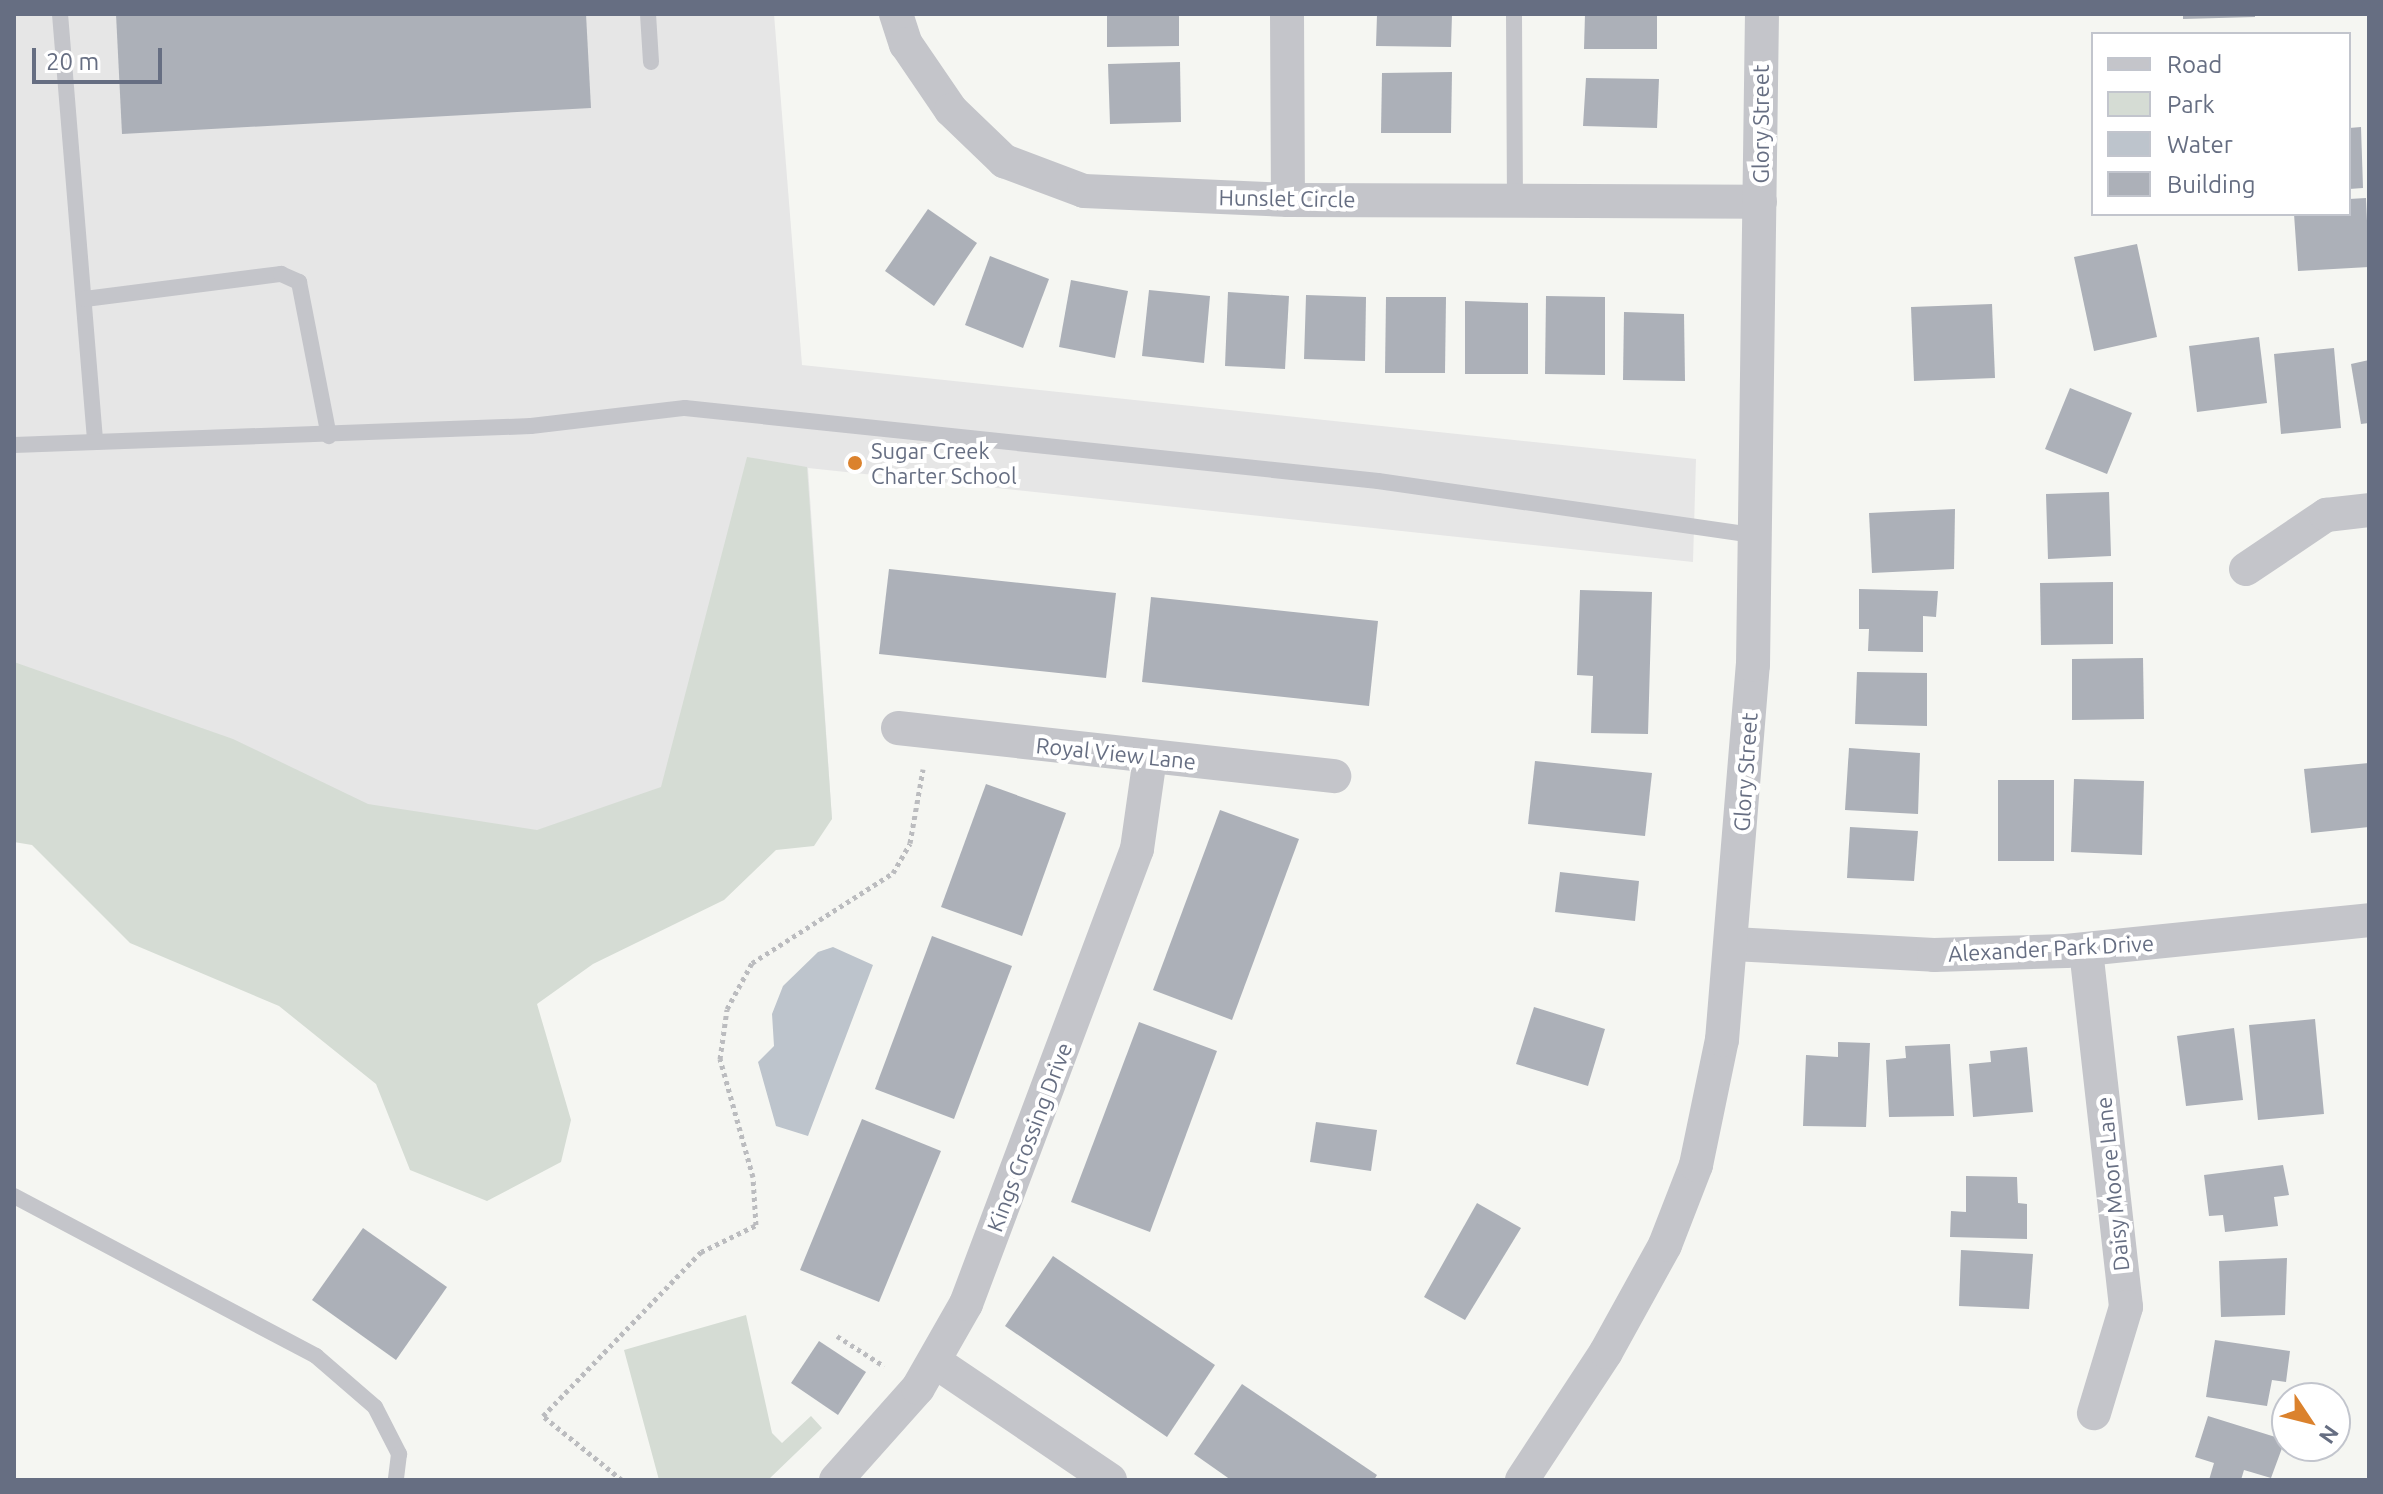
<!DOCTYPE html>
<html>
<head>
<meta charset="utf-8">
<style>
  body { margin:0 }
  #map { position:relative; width:2383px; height:1494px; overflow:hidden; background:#f5f6f2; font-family:Ubuntu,sans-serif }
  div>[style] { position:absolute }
  .built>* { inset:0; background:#e6e6e6 }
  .green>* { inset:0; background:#d5dcd4 }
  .water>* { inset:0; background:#bdc4cc }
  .building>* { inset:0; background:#acb0b8 }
  .path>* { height:5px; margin-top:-2.5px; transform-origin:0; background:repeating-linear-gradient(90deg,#bbbcbf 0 4px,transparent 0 8px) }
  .lane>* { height:16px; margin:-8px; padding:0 8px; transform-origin:8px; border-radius:8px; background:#c4c5ca }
  .street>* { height:34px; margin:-17px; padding:0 17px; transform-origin:17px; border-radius:17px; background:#c4c5ca }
  .dots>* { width:22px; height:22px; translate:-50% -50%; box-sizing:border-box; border:4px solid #fff; border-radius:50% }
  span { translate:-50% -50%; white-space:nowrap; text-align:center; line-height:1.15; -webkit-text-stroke:8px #fff; paint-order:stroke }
  .street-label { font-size:22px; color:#666e82 }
  .poi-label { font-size:22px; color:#666e82 }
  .left { translate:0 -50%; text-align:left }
  .frame { position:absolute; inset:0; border:16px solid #666e82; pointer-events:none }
  .legend { position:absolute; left:2091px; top:32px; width:260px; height:184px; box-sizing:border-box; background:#fff; border:2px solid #c2c5cd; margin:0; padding:10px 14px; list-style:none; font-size:24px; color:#666e82 }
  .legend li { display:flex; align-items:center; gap:16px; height:40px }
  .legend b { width:40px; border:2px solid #c2c5cd }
  .north { position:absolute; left:2271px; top:1382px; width:80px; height:80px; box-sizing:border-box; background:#fff; border:2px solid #c2c5cd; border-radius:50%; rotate:125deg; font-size:22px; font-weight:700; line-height:32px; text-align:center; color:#666e82 }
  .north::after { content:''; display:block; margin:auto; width:28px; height:36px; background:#db822d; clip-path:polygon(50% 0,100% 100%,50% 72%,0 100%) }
  .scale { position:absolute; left:32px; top:48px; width:130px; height:36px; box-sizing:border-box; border:4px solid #666e82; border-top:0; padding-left:10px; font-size:24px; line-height:28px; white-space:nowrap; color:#666e82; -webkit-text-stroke:6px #fff; paint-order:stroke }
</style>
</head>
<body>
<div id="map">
  <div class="built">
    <div style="clip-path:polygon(14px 14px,774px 14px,802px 365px,1696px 459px,1693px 562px,808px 468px,832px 819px,579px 912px,14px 737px)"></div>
  </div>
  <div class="green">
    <div style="clip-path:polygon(747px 457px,807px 467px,832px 819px,814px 846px,776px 850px,724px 900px,593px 964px,537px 1004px,571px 1120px,561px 1162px,487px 1201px,410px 1170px,376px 1084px,279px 1006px,130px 943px,32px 845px,14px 842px,14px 662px,233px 739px,368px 804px,537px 830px,661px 787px)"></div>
    <div style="clip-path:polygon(746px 1315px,772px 1433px,782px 1443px,811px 1416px,822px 1428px,769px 1479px,659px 1480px,624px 1350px)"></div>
  </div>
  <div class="water">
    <div style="clip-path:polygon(833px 947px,873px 965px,808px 1136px,776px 1126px,758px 1062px,774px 1046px,772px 1014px,783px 986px,818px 952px)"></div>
  </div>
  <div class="building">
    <div style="clip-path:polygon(116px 14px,586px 14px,591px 108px,122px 134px)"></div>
    <div style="clip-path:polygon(1107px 14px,1179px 14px,1179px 46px,1107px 47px)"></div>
    <div style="clip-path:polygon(1377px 14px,1452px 14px,1451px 47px,1376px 46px)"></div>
    <div style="clip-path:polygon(1585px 14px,1657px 14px,1657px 49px,1584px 49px)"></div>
    <div style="clip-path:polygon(2183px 14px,2255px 14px,2255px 17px,2183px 19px)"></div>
    <div style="clip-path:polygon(1180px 62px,1181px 122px,1110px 124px,1108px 64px)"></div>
    <div style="clip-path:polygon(1452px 72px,1451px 133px,1381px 133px,1382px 73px)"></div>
    <div style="clip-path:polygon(1586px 78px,1659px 79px,1657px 128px,1583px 126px)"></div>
    <div style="clip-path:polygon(2361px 127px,2363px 188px,2349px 189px,2349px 128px)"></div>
    <div style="clip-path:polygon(2366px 198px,2369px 267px,2298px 271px,2294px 214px,2349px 214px,2349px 199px)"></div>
    <div style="clip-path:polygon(928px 209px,977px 243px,934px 306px,885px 271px)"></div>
    <div style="clip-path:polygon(2137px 244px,2157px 337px,2094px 351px,2074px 257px)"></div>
    <div style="clip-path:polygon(990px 256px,1049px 279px,1023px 348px,965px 325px)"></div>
    <div style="clip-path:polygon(1071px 280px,1128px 291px,1115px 358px,1059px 347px)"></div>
    <div style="clip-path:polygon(1149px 290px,1210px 296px,1204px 363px,1142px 356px)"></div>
    <div style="clip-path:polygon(1228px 292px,1289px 296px,1285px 369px,1225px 366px)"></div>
    <div style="clip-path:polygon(1306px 295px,1366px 297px,1365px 361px,1304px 359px)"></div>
    <div style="clip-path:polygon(1546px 296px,1605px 297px,1605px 375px,1545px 374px)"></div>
    <div style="clip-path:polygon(1386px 297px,1446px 297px,1445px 373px,1385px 373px)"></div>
    <div style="clip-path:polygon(1465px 301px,1528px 303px,1528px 374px,1465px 374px)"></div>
    <div style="clip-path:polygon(1992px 304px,1995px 378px,1914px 381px,1911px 307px)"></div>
    <div style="clip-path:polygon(1624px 312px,1684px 314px,1685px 381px,1623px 380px)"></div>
    <div style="clip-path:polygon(2259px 337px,2267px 403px,2197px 412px,2189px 346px)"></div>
    <div style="clip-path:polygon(2334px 348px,2341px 428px,2281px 434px,2274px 354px)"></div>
    <div style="clip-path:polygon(2369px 360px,2369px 423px,2361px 424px,2351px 364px)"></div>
    <div style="clip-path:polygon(2070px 388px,2132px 413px,2107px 474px,2045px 449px)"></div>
    <div style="clip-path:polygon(2109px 492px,2111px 556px,2048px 559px,2046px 494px)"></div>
    <div style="clip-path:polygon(1955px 509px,1954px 569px,1872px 573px,1869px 513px)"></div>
    <div style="clip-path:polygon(889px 569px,1116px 593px,1106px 678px,879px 654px)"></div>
    <div style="clip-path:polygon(2113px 582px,2113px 644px,2041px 645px,2040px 583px)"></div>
    <div style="clip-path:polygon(1859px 589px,1938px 591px,1936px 617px,1923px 616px,1923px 652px,1868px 651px,1869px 629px,1859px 629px)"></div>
    <div style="clip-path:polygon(1580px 590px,1652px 592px,1648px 734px,1591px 733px,1593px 676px,1577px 675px)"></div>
    <div style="clip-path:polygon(1151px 597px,1378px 621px,1369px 706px,1142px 682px)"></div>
    <div style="clip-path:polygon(2143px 658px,2144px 719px,2072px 720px,2072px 659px)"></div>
    <div style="clip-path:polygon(1857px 672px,1927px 673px,1927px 726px,1855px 724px)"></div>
    <div style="clip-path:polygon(1849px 748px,1920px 753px,1918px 814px,1845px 810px)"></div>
    <div style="clip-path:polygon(1535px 761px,1652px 773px,1645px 836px,1528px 824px)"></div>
    <div style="clip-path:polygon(2369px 763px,2369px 827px,2311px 833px,2304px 769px)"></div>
    <div style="clip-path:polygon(2074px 779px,2144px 781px,2142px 855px,2071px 852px)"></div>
    <div style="clip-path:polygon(1998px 780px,2054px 780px,2054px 861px,1998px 861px)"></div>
    <div style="clip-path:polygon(986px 784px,1066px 813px,1022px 936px,941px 907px)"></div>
    <div style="clip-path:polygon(1220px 810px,1299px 839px,1232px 1020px,1153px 990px)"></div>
    <div style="clip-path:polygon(1850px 827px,1918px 831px,1914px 881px,1847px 878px)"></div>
    <div style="clip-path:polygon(1560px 872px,1639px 881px,1635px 921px,1555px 912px)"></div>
    <div style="clip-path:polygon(932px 936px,1012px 966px,954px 1119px,875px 1089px)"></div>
    <div style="clip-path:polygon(1534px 1007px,1605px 1029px,1588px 1086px,1516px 1064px)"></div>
    <div style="clip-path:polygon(2315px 1019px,2324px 1114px,2258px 1120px,2249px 1025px)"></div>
    <div style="clip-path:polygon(1139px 1022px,1217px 1051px,1150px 1232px,1071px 1202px)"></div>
    <div style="clip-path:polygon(2234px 1028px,2243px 1100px,2186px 1106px,2177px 1036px)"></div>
    <div style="clip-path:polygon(1838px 1042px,1870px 1043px,1866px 1127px,1803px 1126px,1806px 1055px,1838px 1057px)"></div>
    <div style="clip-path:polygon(1950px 1044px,1954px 1116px,1889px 1117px,1886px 1060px,1906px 1058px,1905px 1046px)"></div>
    <div style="clip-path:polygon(2027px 1047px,2033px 1112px,1973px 1117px,1969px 1064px,1991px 1062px,1990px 1051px)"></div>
    <div style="clip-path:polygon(862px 1119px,941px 1151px,879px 1302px,800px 1270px)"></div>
    <div style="clip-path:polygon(1316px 1122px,1377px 1130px,1371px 1171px,1310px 1162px)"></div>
    <div style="clip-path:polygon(2283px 1165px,2289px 1195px,2274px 1197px,2278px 1226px,2225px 1232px,2223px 1215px,2209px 1216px,2204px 1175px)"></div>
    <div style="clip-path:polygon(1966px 1176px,2017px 1177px,2018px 1203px,2027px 1204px,2027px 1239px,1950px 1237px,1951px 1211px,1966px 1212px)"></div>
    <div style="clip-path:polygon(1477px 1203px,1521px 1228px,1465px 1320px,1424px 1297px)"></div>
    <div style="clip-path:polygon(363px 1228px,447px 1287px,396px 1360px,312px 1300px)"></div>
    <div style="clip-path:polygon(1961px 1250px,2033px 1254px,2029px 1309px,1959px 1306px)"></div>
    <div style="clip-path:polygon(1053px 1256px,1215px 1365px,1167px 1437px,1005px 1326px)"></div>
    <div style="clip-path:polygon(2287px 1258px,2285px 1315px,2221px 1317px,2219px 1261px)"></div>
    <div style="clip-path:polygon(2215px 1340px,2290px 1351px,2286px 1382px,2272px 1380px,2267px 1406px,2206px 1397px)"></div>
    <div style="clip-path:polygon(819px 1341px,866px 1372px,838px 1415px,791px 1383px)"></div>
    <div style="clip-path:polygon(1242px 1384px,1377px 1475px,1374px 1480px,1231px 1480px,1194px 1454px)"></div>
    <div style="clip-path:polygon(2208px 1416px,2285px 1440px,2271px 1478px,2244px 1470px,2241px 1480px,2209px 1480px,2214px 1463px,2195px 1457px)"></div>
  </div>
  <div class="path">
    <div style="left:837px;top:1336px;width:56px;rotate:32.6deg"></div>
    <div style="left:622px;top:1480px;width:102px;rotate:-141deg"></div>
    <div style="left:543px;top:1416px;width:228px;rotate:-46.1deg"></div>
    <div style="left:701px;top:1252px;width:61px;rotate:-26.1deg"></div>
    <div style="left:756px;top:1225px;width:48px;rotate:-93.6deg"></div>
    <div style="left:753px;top:1177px;width:123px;rotate:-105.6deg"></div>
    <div style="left:720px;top:1059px;width:50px;rotate:-82deg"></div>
    <div style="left:727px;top:1009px;width:52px;rotate:-61.5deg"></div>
    <div style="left:752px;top:963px;width:167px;rotate:-32.6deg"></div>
    <div style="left:893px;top:873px;width:34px;rotate:-60deg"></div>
    <div style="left:910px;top:843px;width:75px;rotate:-80deg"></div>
  </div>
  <div class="lane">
    <div style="left:60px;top:14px;width:428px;rotate:85.3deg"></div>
    <div style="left:648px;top:14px;width:48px;rotate:86.4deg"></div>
    <div style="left:1514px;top:14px;width:184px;rotate:89.7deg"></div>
    <div style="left:85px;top:299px;width:198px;rotate:-7.3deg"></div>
    <div style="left:281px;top:274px;width:20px;rotate:24deg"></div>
    <div style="left:299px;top:282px;width:157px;rotate:79deg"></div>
    <div style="left:14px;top:445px;width:517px;rotate:-2.1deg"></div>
    <div style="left:531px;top:426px;width:155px;rotate:-6.7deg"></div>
    <div style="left:685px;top:408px;width:697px;rotate:6.01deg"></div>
    <div style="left:1378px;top:481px;width:381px;rotate:8.2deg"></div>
    <div style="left:14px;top:1196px;width:342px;rotate:27.9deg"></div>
    <div style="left:316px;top:1356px;width:78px;rotate:40.8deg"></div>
    <div style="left:375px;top:1407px;width:53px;rotate:62.9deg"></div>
    <div style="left:399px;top:1454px;width:26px;rotate:97deg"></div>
  </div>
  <div class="street">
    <div style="left:896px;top:14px;width:32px;rotate:72deg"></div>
    <div style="left:906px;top:44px;width:80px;rotate:55.7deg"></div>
    <div style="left:951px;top:110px;width:74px;rotate:43.9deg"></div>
    <div style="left:1004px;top:161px;width:85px;rotate:20.6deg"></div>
    <div style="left:1084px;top:191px;width:204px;rotate:2.5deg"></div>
    <div style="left:1288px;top:200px;width:472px;rotate:0.2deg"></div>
    <div style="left:1287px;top:14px;width:186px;rotate:89.7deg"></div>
    <div style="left:2246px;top:569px;width:97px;rotate:-34deg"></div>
    <div style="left:2326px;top:515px;width:43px;rotate:-6.6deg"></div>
    <div style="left:898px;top:728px;width:439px;rotate:6.3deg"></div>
    <div style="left:1733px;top:944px;width:201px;rotate:3.1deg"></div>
    <div style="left:1934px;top:955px;width:132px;rotate:-1.7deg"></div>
    <div style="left:2066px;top:951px;width:305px;rotate:-5.8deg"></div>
    <div style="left:2086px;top:950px;width:359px;rotate:83.6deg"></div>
    <div style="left:2126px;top:1307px;width:111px;rotate:106.8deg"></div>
    <div style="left:937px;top:1363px;width:209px;rotate:34.1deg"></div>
    <div style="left:836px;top:1480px;width:123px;rotate:-48.3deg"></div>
    <div style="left:918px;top:1388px;width:97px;rotate:-60.3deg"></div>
    <div style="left:966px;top:1304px;width:486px;rotate:-69.4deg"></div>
    <div style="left:1137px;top:849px;width:92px;rotate:-81.9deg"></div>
    <div style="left:1522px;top:1480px;width:153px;rotate:-56.7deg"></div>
    <div style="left:1606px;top:1352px;width:122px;rotate:-61.1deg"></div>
    <div style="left:1665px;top:1245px;width:86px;rotate:-68.8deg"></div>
    <div style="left:1696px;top:1165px;width:128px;rotate:-78.3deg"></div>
    <div style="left:1722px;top:1040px;width:376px;rotate:-85.3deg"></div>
    <div style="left:1753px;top:665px;width:651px;rotate:-89.21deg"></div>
  </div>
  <div class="dots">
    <div style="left:855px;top:463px;background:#db822d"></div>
  </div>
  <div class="street-label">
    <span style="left:1761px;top:124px;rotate:-90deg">Glory Street</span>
    <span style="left:1287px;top:198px;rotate:1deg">Hunslet Circle</span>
    <span style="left:1116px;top:753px;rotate:6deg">Royal View Lane</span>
    <span style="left:1745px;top:772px;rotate:-86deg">Glory Street</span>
    <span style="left:2051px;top:948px;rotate:-3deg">Alexander Park Drive</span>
    <span style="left:1029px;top:1137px;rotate:-69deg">Kings Crossing Drive</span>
    <span style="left:2112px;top:1184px;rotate:-96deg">Daisy Moore Lane</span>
  </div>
  <div class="poi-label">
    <span class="left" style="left:871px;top:463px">Sugar Creek<br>Charter School</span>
  </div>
  <div class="frame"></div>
  <ul class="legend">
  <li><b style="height:10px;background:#c4c5ca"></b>Road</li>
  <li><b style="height:22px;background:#d5dcd4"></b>Park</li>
  <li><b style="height:22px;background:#bdc4cc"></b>Water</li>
  <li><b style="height:22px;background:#acb0b8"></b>Building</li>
  </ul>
  <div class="north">N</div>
  <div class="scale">20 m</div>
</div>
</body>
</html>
